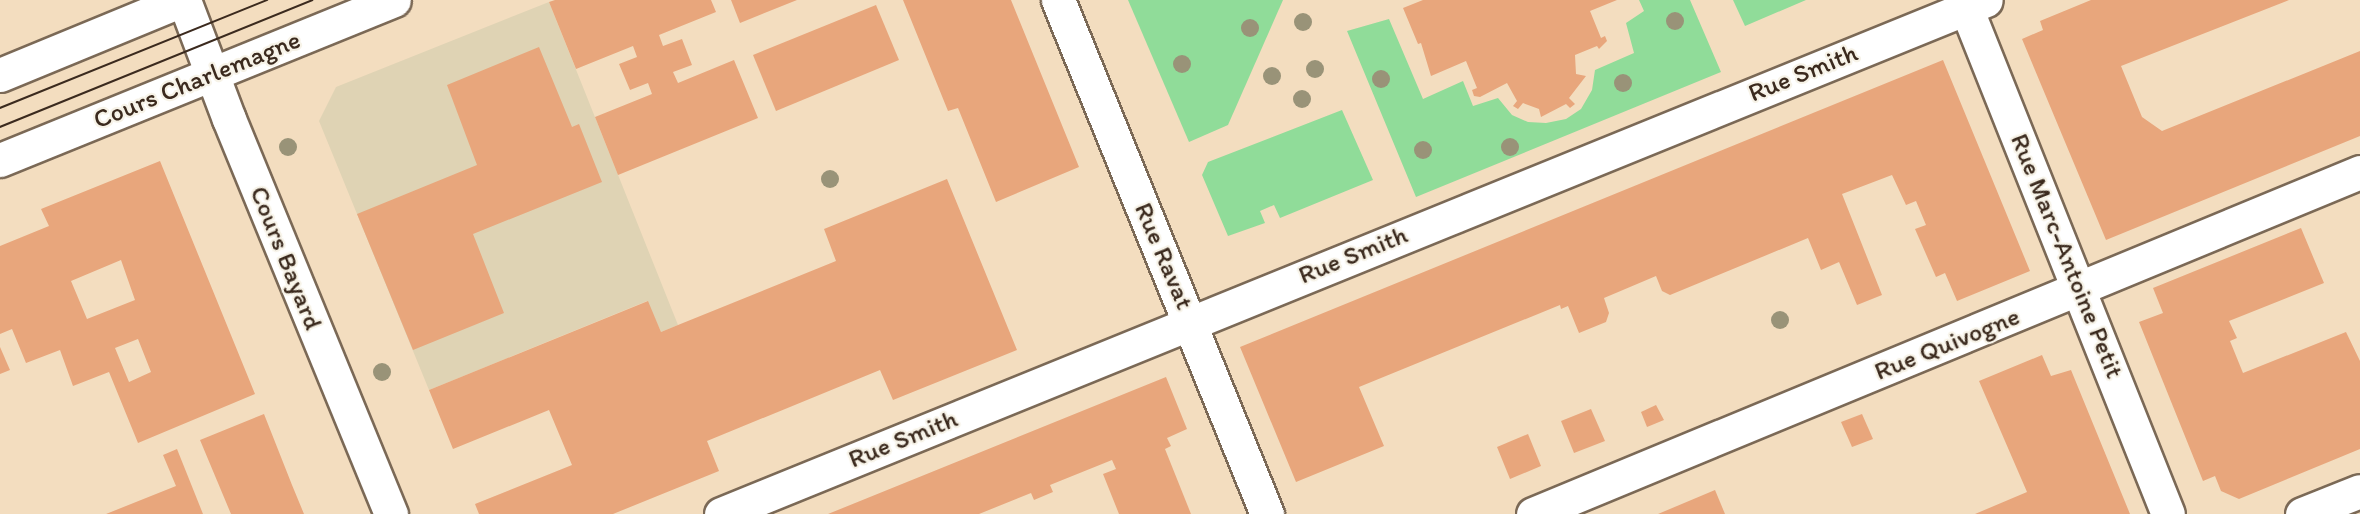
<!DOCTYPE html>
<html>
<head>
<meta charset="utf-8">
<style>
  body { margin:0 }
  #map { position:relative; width:2360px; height:514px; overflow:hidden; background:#f3ddbf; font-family:Itim,sans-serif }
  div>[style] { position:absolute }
  .built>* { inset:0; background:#dfd3b4 }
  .green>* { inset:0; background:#90dc99 }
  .building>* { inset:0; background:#e8a67c }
  .roads { filter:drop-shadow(2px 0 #7b6956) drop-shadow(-2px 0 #7b6956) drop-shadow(0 2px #7b6956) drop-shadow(0 -2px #7b6956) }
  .minor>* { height:33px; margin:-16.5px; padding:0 16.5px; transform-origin:16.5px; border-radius:16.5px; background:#fff }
  .tram>* { height:1.5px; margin:-0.75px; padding:0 0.75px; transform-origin:0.75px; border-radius:0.75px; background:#3b2a1e }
  .trees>* { width:18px; height:18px; margin:-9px; border-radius:50%; background:#999378 }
  span { translate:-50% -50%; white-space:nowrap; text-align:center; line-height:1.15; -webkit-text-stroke:4.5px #f7f3e8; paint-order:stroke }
  .street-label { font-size:26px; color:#3b2a1e }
</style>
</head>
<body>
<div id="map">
  <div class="built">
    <div style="clip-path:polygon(549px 2px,678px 325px,661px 332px,647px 301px,429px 390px,319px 121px,336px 87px)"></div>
  </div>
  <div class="green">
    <div style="clip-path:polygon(1128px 0,1283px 0,1228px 125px,1189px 142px)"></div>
    <div style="clip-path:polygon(1639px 0,1690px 0,1721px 72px,1416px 197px,1347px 31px,1389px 19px,1423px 99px,1463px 81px,1473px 106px,1498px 98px,1512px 115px,1528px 122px,1546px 123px,1566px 119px,1581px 109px,1592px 90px,1595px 70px,1634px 53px,1626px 23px,1644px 11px)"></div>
    <div style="clip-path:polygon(1733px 0,1806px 0,1745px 26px)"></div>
    <div style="clip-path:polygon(1342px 110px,1373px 180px,1280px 218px,1274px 205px,1260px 211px,1265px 223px,1228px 236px,1202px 175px,1208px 162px)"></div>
  </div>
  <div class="building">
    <div style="clip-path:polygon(555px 0,711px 0,716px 12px,659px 35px,663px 46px,682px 39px,692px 65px,673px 72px,678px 83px,734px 60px,758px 118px,618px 175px,595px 117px,652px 94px,648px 83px,630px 90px,619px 64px,637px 57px,633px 46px,576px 69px,549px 2px)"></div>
    <div style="clip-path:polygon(731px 0,797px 0,740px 23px)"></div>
    <div style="clip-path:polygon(903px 0,1011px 0,1079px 167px,996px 202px,958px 108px,948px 111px)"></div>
    <div style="clip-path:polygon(1423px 0,1617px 0,1590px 11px,1601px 38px,1605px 36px,1607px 41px,1599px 49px,1597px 46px,1575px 55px,1576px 74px,1586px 76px,1569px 98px,1575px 104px,1570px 108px,1566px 104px,1541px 117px,1539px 109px,1523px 103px,1518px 109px,1513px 106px,1517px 101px,1507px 83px,1480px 97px,1474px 96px,1472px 90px,1477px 88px,1466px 61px,1431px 76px,1421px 43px,1418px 44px,1403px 8px)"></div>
    <div style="clip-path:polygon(2091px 0,2289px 0,2121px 66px,2142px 117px,2162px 131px,2360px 51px,2360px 136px,2106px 240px,2022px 39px,2043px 30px,2040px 21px)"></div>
    <div style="clip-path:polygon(876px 5px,899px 60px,776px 111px,753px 55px)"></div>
    <div style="clip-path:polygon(539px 47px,572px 127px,579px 124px,602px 182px,473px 234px,504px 313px,413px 350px,357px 214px,477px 165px,447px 85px)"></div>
    <div style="clip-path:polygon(1943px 60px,2030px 271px,1957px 301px,1945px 273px,1936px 277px,1915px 229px,1926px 225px,1916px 201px,1906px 205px,1892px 175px,1842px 194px,1882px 295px,1857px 305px,1839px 262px,1821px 270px,1808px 238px,1670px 295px,1662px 291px,1656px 276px,1604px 298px,1609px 313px,1606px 322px,1579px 333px,1568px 306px,1561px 309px,1560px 305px,1359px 387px,1384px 446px,1296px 482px,1240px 347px)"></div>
    <div style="clip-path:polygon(evenodd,160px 161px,255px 394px,138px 443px,109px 372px,73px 386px,60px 350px,26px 363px,12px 329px,0 334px,0 246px,49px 226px,41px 209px,160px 161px,121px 260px,135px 300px,87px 319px,71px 281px,121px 260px,160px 161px,138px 339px,151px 372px,129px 382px,115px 348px,138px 339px)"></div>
    <div style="clip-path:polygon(947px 179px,1017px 350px,893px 400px,880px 370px,707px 441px,719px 471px,613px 514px,479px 514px,475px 504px,572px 465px,549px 410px,453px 449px,429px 390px,648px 301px,661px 332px,678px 325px,836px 261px,824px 229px)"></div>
    <div style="clip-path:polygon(2301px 228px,2324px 283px,2229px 321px,2237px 338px,2230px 341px,2243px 373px,2346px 332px,2360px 361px,2360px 449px,2239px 499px,2221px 491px,2215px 476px,2203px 481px,2139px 322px,2163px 313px,2153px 288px)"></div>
    <div style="clip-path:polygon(0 347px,10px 370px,0 374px)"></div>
    <div style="clip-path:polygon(2042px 355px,2051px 376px,2071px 370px,2130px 514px,1975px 514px,2027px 492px,1979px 381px)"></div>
    <div style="clip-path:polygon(1166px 377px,1187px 429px,1167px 438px,1171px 446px,1165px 449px,1191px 514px,1119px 514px,1103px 474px,1116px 469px,1112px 460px,1050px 485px,1053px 492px,1034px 500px,1031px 493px,979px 514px,828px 514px)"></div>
    <div style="clip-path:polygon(1656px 405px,1664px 420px,1647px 427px,1641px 412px)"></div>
    <div style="clip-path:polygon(1591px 409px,1605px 441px,1574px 453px,1561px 421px)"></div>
    <div style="clip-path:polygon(264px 414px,292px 485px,304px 514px,231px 514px,200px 440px)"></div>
    <div style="clip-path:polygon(1862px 414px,1873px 439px,1852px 447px,1841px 422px)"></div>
    <div style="clip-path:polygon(1528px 434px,1541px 466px,1510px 479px,1497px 447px)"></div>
    <div style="clip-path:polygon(177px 449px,203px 514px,106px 514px,176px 486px,163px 455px)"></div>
    <div style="clip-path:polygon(1715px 490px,1725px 514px,1658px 514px)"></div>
  </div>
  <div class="roads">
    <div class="minor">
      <div style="left:184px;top:0;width:127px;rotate:69.3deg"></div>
      <div style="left:229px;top:119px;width:427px;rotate:67.7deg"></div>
      <div style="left:1058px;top:0;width:555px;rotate:67.87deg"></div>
      <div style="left:1963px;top:0;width:553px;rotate:68.26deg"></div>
      <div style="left:0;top:75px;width:197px;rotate:-22.4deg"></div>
      <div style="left:0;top:160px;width:425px;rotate:-22.1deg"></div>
      <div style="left:721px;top:514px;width:1365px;rotate:-22.11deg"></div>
      <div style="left:1533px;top:514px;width:895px;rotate:-22.47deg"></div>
      <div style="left:2302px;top:514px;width:62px;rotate:-21.6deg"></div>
    </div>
  </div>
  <div class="tram">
    <div style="left:0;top:108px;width:288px;rotate:-22deg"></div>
    <div style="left:0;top:127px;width:337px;rotate:-22.1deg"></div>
  </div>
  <div class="trees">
    <div style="left:1675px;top:21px"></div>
    <div style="left:1303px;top:22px"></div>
    <div style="left:1250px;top:28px"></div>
    <div style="left:1182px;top:64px"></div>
    <div style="left:1315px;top:69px"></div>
    <div style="left:1272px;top:76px"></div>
    <div style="left:1381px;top:79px"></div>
    <div style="left:1623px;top:83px"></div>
    <div style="left:1302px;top:99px"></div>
    <div style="left:288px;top:147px"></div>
    <div style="left:1510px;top:147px"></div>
    <div style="left:1423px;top:150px"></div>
    <div style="left:830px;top:179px"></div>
    <div style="left:1780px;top:320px"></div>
    <div style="left:382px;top:372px"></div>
  </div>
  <div class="street-label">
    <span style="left:1803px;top:73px;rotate:-22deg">Rue Smith</span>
    <span style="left:197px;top:80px;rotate:-22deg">Cours Charlemagne</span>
    <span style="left:1353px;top:255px;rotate:-22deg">Rue Smith</span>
    <span style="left:1164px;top:256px;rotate:67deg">Rue Ravat</span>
    <span style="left:2067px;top:256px;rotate:68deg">Rue Marc-Antoine Petit</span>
    <span style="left:286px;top:258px;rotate:68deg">Cours Bayard</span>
    <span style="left:1947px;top:344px;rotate:-22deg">Rue Quivogne</span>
    <span style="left:903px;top:439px;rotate:-22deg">Rue Smith</span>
  </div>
</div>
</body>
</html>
